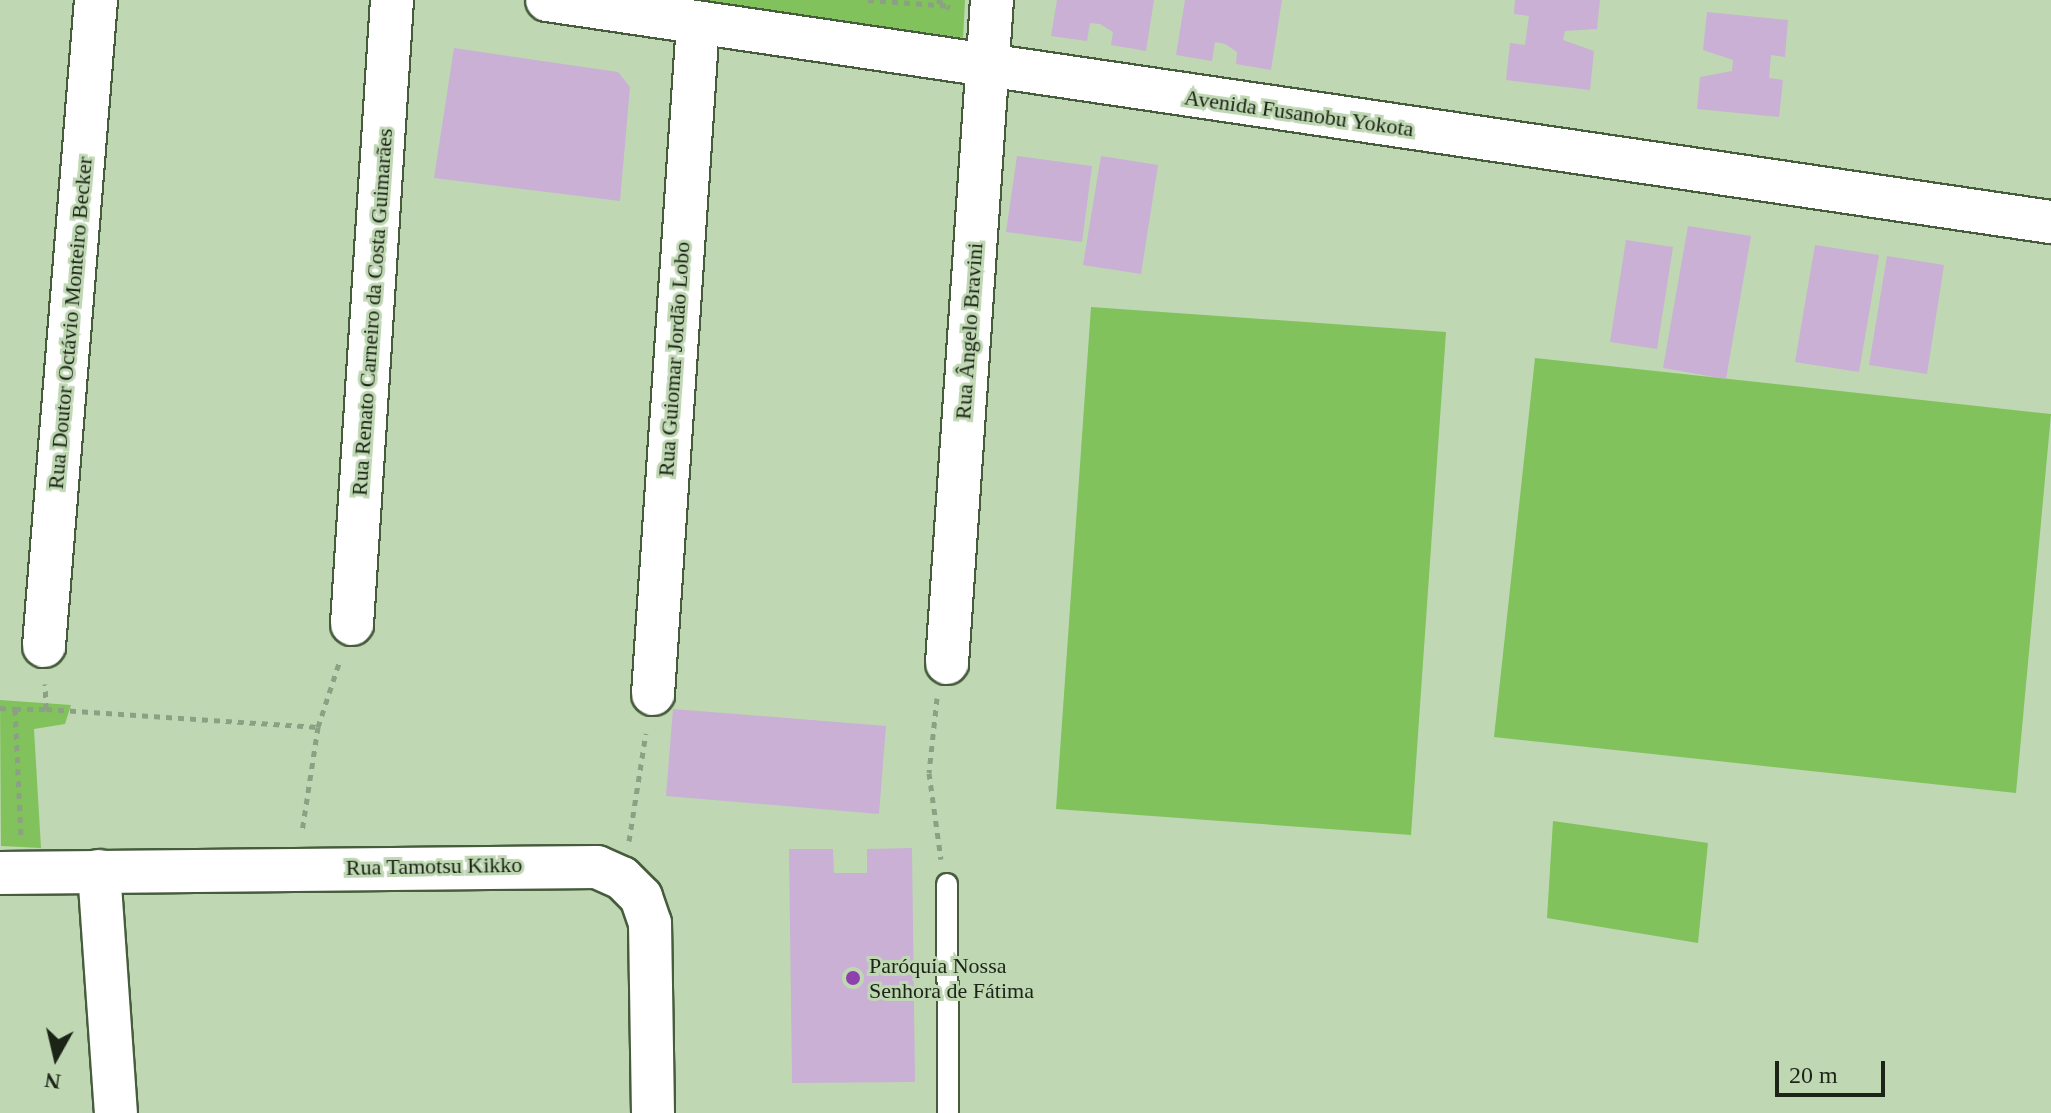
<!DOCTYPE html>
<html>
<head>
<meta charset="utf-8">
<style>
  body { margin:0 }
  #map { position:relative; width:2051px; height:1113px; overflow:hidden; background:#bfd8b3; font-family:"Times New Roman",serif }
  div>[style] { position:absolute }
  .green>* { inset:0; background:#81c25c }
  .building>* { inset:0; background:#c9b0d4 }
  .path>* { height:5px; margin-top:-2.5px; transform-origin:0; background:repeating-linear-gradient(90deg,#8ca083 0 6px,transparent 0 12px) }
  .roads { filter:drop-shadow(2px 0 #465c3c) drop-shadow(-2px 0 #465c3c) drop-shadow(0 2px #465c3c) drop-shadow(0 -2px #465c3c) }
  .service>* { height:20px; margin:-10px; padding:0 10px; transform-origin:10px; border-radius:10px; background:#fff }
  .minor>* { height:42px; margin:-21px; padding:0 21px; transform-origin:21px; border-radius:21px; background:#fff }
  .dots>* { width:22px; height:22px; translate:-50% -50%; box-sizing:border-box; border:4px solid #bfd8b3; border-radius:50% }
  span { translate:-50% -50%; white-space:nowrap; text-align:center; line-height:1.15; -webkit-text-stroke:6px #bfd8b3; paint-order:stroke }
  .street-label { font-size:22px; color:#1b2416 }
  .poi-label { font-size:22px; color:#1b2416 }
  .left { translate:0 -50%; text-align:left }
  .north { position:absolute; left:16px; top:1017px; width:80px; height:80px; -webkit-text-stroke:6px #bfd8b3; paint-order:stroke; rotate:188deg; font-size:22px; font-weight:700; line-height:32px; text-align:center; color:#1b2416 }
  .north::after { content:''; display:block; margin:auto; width:28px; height:36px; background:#1b2416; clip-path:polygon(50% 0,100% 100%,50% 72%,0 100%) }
  .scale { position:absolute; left:1775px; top:1061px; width:110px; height:36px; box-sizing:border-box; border:4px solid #1b2416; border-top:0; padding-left:10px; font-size:24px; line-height:28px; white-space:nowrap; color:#1b2416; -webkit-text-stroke:6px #bfd8b3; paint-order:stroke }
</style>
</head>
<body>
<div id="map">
  <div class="green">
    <div style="clip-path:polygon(700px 0,965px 0,963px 38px)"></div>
    <div style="clip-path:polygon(1091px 307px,1446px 332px,1411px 835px,1056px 809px)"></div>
    <div style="clip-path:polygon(1535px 358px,2051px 414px,2016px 793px,1494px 737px)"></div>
    <div style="clip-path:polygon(0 700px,71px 705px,65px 724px,34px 729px,41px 848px,1px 846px)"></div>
    <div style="clip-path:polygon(1553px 821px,1708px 843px,1698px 943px,1547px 918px)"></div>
  </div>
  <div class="building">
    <div style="clip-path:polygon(1057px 0,1154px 0,1146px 51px,1111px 45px,1113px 32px,1100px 24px,1090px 23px,1087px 41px,1051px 36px)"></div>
    <div style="clip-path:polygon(1185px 0,1282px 0,1271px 70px,1236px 64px,1237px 52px,1225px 44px,1215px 42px,1212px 61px,1176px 55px)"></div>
    <div style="clip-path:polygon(1515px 0,1600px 0,1597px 29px,1565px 31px,1563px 40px,1594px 51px,1590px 90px,1506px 80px,1510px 43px,1525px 45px,1529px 16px,1514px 14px)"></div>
    <div style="clip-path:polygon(1707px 12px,1788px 20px,1785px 57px,1771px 55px,1769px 78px,1783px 80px,1779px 117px,1697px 109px,1700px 77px,1732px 71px,1733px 60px,1703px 50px)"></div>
    <div style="clip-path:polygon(454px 48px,618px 72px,630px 87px,620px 201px,434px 178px)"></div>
    <div style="clip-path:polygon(1017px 156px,1092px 166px,1082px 242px,1006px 232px)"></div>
    <div style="clip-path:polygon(1101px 156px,1158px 165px,1141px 274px,1083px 265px)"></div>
    <div style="clip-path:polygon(1688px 226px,1751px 236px,1726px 379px,1663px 368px)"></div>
    <div style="clip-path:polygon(1626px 240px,1673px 247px,1657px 349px,1610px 342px)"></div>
    <div style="clip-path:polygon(1815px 245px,1879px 255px,1859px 372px,1795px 362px)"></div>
    <div style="clip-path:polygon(1887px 256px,1944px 265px,1927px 374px,1869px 365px)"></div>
    <div style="clip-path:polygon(673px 709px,886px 726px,879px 814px,666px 796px)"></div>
    <div style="clip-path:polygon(912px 848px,915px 1082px,792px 1083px,789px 849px,833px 849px,834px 873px,867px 873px,867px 849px)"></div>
  </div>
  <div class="path">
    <div style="left:868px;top:0;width:84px;rotate:4.1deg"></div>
    <div style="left:937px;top:0;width:15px;rotate:32deg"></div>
    <div style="left:937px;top:698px;width:75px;rotate:96.1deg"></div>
    <div style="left:929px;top:773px;width:87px;rotate:82.1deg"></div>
    <div style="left:0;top:708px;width:15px;rotate:4deg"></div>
    <div style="left:15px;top:709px;width:128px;rotate:87.3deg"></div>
    <div style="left:15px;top:709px;width:31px"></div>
    <div style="left:46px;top:709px;width:25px;rotate:-92deg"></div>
    <div style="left:46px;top:709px;width:273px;rotate:3.8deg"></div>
    <div style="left:318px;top:727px;width:106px;rotate:98.7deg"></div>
    <div style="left:318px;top:727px;width:71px;rotate:-71.8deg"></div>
    <div style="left:629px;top:841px;width:109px;rotate:-81.1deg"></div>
  </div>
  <div class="roads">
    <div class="service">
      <div style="left:947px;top:884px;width:229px;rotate:89.7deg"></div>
    </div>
    <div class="minor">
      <div style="left:547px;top:0;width:1520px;rotate:8.4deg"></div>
      <div style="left:352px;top:624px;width:625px;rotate:-86.33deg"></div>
      <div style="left:44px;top:646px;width:648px;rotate:-85.4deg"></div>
      <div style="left:947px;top:663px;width:665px;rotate:-86.12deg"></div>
      <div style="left:653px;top:694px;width:672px;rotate:-86.16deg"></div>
      <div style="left:99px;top:871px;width:243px;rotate:86deg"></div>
      <div style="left:0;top:873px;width:597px;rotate:-0.58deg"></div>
      <div style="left:597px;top:867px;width:27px;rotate:24deg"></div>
      <div style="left:622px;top:878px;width:27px;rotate:45deg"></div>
      <div style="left:641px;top:897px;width:28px;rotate:71deg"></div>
      <div style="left:650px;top:923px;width:190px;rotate:89.1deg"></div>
    </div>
  </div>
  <div class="dots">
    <div style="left:853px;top:978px;background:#903fae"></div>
  </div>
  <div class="street-label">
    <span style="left:1299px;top:113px;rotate:8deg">Avenida Fusanobu Yokota</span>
    <span style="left:372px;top:312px;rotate:-86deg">Rua Renato Carneiro da Costa Guimarães</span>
    <span style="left:70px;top:323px;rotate:-85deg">Rua Doutor Octávio Monteiro Becker</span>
    <span style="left:969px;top:331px;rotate:-86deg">Rua Ângelo Bravini</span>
    <span style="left:674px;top:359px;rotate:-86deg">Rua Guiomar Jordão Lobo</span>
    <span style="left:434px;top:866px;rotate:-1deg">Rua Tamotsu Kikko</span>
  </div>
  <div class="poi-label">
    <span class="left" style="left:869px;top:978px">Paróquia Nossa<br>Senhora de Fátima</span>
  </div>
  <div class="north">N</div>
  <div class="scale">20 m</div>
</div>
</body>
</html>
